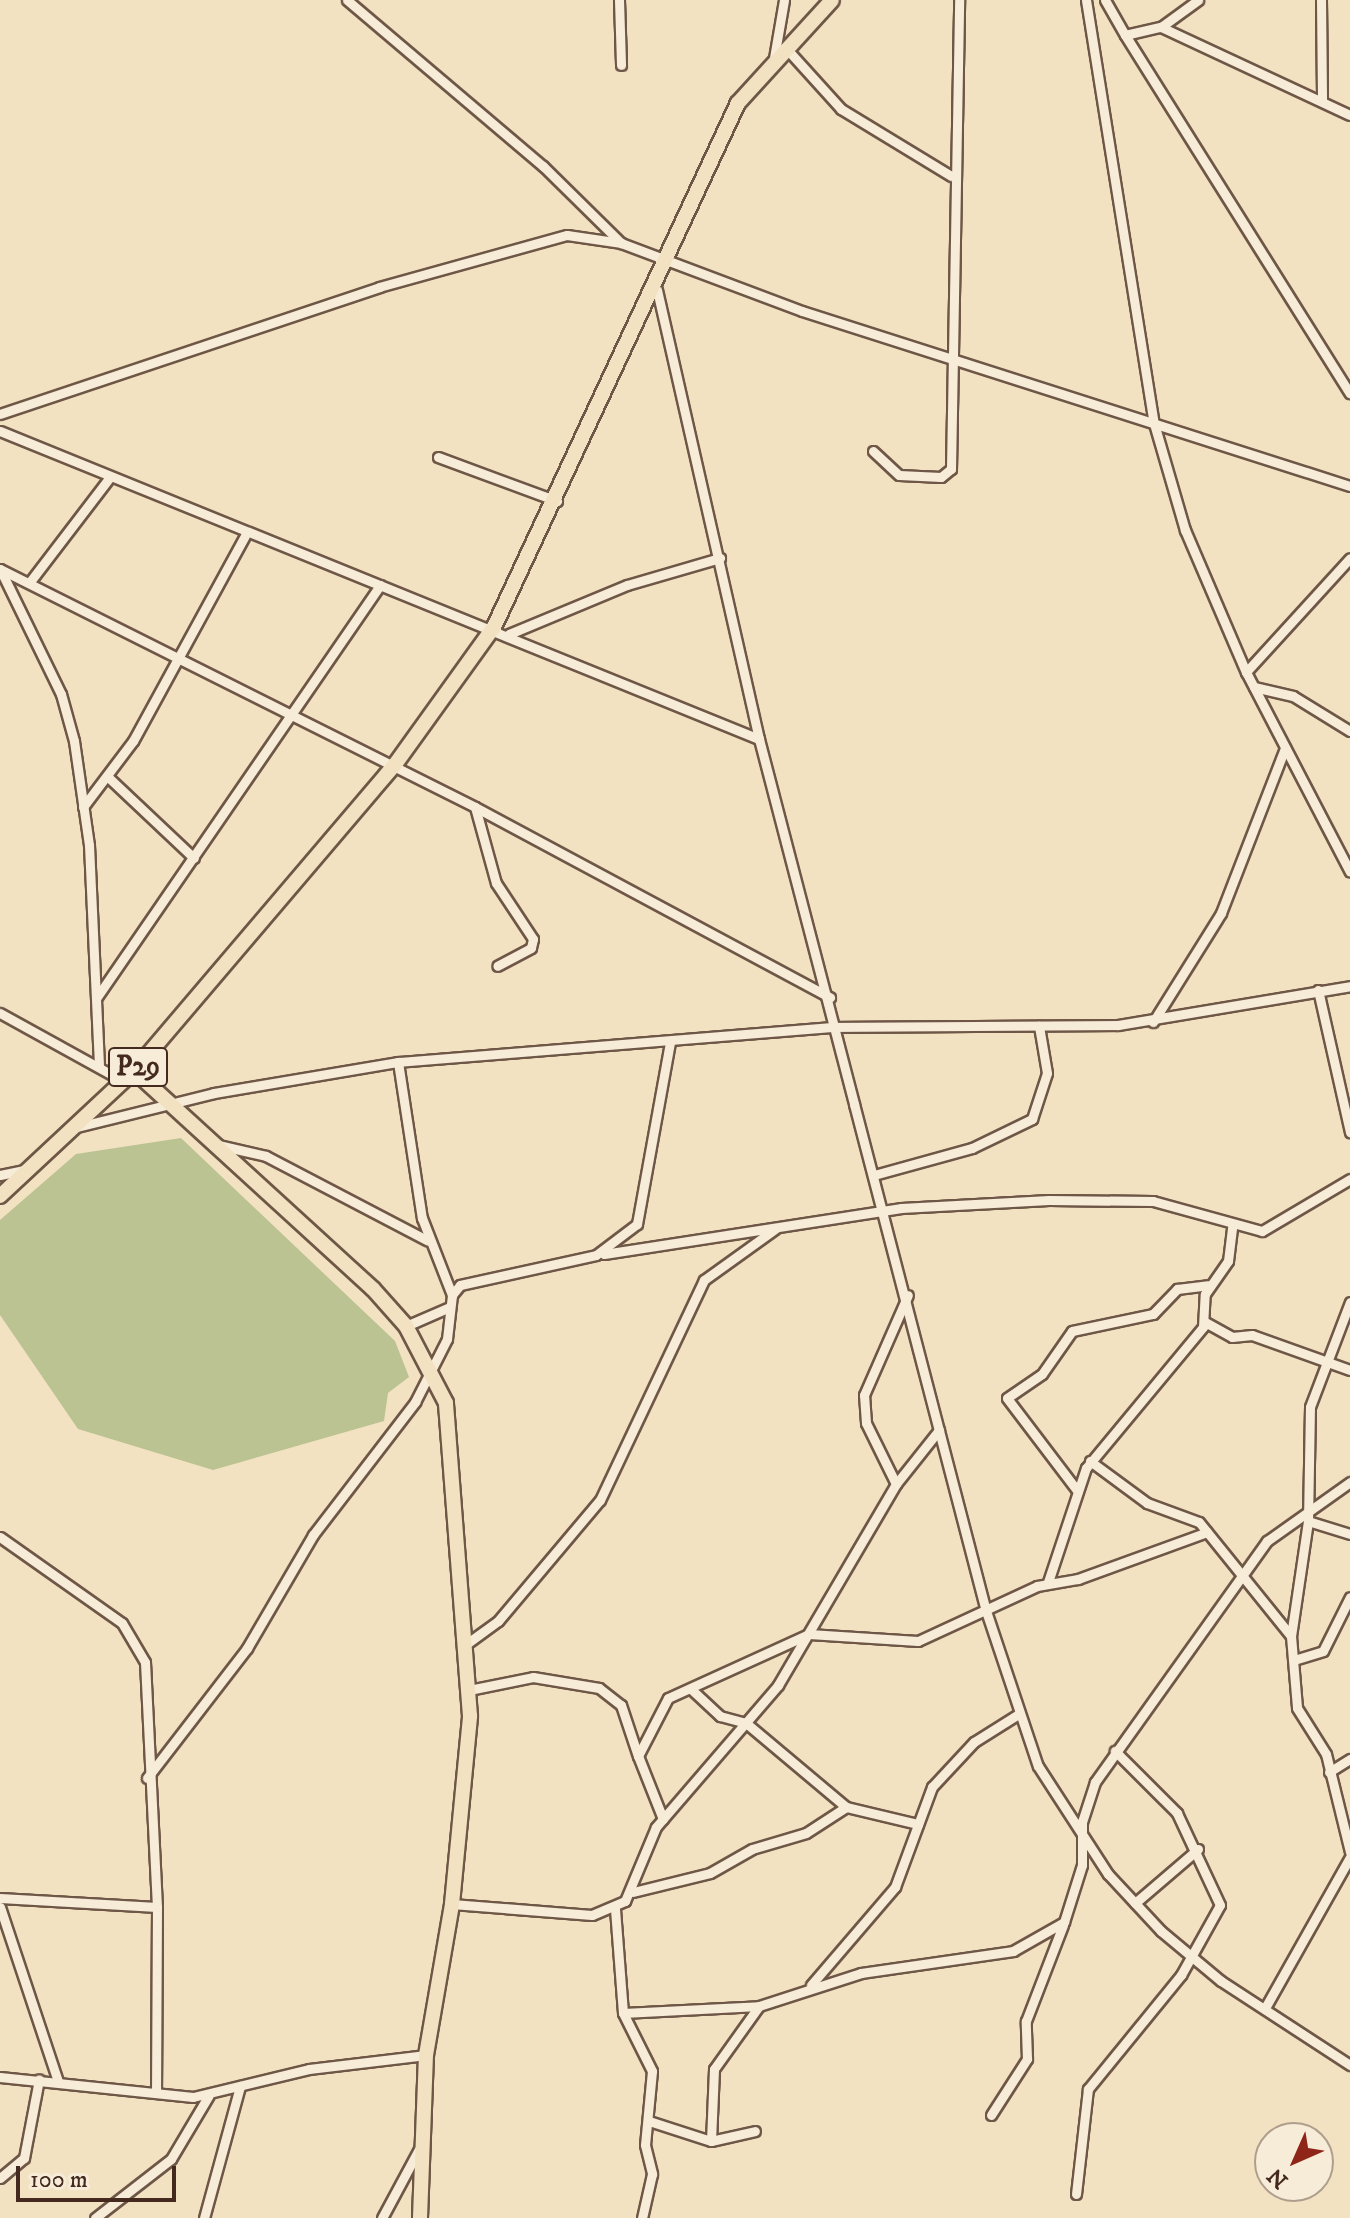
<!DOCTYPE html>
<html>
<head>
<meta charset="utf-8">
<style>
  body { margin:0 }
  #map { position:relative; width:1350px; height:2218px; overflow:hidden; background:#f2e2c1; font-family:"IM FELL DW Pica",serif }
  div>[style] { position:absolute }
  .green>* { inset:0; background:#bcc392 }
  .roads { filter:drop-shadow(2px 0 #6f5747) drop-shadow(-2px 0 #6f5747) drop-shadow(0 2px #6f5747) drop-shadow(0 -2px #6f5747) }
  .street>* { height:9px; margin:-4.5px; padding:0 4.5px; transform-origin:4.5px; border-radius:4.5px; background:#f7ecd7 }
  .primary>* { height:14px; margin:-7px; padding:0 7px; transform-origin:7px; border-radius:7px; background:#f2e2c1 }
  span { translate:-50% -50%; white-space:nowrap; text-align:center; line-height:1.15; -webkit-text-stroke:7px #f7ecd7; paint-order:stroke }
  .shield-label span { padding:2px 6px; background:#f7ecd7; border:2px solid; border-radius:6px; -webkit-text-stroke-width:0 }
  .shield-label { font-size:28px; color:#43291e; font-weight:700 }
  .north { position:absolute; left:1254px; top:2122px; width:80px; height:80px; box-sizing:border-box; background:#f7ecd7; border:2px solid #af9e8d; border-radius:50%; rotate:225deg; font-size:22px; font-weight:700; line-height:32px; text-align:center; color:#43291e }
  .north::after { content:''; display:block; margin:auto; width:28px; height:36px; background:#8f2418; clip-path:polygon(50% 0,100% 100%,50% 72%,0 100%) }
  .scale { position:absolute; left:16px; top:2166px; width:160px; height:36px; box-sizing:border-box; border:4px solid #43291e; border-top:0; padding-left:10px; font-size:24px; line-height:28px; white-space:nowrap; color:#43291e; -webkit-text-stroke:6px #f7ecd7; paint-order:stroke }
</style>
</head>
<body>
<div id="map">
  <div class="green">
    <div style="clip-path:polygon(181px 1138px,395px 1341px,409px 1377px,388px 1393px,384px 1421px,213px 1470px,78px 1429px,0 1315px,0 1220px,76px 1154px)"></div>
  </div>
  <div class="roads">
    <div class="street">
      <div style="left:347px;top:0;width:257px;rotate:40.3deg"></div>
      <div style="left:543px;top:166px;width:110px;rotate:44.6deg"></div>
      <div style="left:619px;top:0;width:65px;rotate:88.2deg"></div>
      <div style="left:1086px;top:0;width:425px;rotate:80.9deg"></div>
      <div style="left:1153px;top:420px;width:115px;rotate:73.8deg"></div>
      <div style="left:1185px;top:530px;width:155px;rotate:66.8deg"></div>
      <div style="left:1246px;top:672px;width:225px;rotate:62.5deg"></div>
      <div style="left:1105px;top:0;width:40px;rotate:60.3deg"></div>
      <div style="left:1125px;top:35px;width:37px;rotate:-13deg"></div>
      <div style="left:1161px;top:27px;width:46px;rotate:-36.1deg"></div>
      <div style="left:1321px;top:0;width:101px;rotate:89.4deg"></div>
      <div style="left:1161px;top:27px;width:208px;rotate:25deg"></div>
      <div style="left:1125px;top:35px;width:423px;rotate:57.9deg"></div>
      <div style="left:785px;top:47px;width:84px;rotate:47.9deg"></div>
      <div style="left:841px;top:109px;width:129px;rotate:31.3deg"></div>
      <div style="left:774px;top:58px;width:59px;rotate:-80.2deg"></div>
      <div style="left:657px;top:290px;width:460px;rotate:77.2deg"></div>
      <div style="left:759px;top:739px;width:377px;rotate:75.4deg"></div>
      <div style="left:854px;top:1104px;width:524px;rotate:75.41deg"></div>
      <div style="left:986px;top:1611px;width:163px;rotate:71.5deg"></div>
      <div style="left:1038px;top:1766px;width:129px;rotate:57.1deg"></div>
      <div style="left:1108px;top:1874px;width:78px;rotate:47.1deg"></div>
      <div style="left:1161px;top:1931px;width:78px;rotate:39.8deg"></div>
      <div style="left:1221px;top:1981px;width:154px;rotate:33.1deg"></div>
      <div style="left:0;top:414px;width:400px;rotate:-18.5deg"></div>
      <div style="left:379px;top:287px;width:195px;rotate:-15.5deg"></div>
      <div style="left:567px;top:235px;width:55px;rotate:8.4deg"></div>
      <div style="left:621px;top:243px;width:193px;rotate:20.6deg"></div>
      <div style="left:802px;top:311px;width:575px;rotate:17.71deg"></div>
      <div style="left:0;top:431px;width:819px;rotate:22.09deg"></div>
      <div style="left:873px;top:451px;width:35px;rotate:43deg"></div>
      <div style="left:899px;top:475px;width:42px;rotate:2.7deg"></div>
      <div style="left:941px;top:477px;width:13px;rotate:-39deg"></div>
      <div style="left:951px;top:469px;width:469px;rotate:-89deg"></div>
      <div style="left:438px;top:457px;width:127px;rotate:20.3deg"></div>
      <div style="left:0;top:569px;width:531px;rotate:26.61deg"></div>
      <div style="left:475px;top:807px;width:403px;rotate:28.2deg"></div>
      <div style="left:0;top:569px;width:139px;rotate:64deg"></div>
      <div style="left:61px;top:694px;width:49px;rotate:74.5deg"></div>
      <div style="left:74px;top:741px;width:105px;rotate:81.8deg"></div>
      <div style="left:89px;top:845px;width:220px;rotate:87.4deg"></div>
      <div style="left:29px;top:583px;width:133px;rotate:-52.6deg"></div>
      <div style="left:509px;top:634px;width:128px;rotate:-22.6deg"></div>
      <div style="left:627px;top:585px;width:97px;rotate:-16.2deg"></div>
      <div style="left:1246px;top:672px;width:154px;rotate:-47.6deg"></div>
      <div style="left:1254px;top:687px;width:40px;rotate:13deg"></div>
      <div style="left:1293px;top:696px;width:67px;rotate:31.6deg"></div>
      <div style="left:108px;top:777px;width:118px;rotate:43.3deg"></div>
      <div style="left:83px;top:807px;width:83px;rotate:-52.9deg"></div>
      <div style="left:133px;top:741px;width:234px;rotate:-61.4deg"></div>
      <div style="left:475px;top:807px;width:79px;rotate:74.6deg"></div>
      <div style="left:496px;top:883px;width:67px;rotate:56.5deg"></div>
      <div style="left:533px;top:939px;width:9px;rotate:103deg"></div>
      <div style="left:531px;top:948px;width:38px;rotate:152deg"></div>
      <div style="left:1318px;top:990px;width:146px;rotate:77.3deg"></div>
      <div style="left:97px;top:997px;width:500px;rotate:-55.5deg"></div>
      <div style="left:0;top:1013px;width:141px;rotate:28.9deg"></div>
      <div style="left:1153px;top:1022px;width:128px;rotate:-58deg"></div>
      <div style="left:1221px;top:913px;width:177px;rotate:-68.8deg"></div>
      <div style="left:398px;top:1062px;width:158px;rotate:81.3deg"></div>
      <div style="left:422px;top:1218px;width:83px;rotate:68.7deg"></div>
      <div style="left:77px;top:1127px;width:141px;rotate:-13.9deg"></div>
      <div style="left:214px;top:1093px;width:187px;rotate:-9.6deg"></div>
      <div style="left:398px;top:1062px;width:434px;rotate:-4.6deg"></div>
      <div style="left:831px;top:1027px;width:287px;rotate:-0.4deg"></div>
      <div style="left:1118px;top:1025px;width:235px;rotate:-9.5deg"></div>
      <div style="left:218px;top:1145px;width:49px;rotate:12.9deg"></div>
      <div style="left:266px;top:1156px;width:182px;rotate:27.6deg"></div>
      <div style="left:0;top:1175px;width:25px;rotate:-12deg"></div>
      <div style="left:874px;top:1175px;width:102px;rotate:-15.4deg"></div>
      <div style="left:972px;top:1148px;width:67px;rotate:-25.8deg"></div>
      <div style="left:1032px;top:1119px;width:48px;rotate:-71.9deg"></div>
      <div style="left:1047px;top:1073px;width:48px;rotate:-99.7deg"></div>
      <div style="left:604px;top:1254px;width:301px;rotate:-8.8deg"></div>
      <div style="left:901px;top:1208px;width:148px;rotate:-3.1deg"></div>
      <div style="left:1049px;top:1200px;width:104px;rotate:0.6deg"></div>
      <div style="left:1153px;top:1201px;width:113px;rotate:15.4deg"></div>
      <div style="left:1262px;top:1231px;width:102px;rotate:-30.6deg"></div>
      <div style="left:1350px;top:1302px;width:112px;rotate:110.9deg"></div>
      <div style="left:1310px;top:1407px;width:114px;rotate:91deg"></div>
      <div style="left:1308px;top:1521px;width:116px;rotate:98.4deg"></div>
      <div style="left:1291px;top:1636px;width:72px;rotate:85.2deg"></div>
      <div style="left:1297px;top:1708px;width:54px;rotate:57.8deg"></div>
      <div style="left:1326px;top:1754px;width:101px;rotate:76.2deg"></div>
      <div style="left:1205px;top:1322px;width:31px;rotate:29deg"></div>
      <div style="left:1232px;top:1337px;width:20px;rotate:-6deg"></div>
      <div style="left:1252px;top:1335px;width:104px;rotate:19.7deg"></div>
      <div style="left:406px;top:1326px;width:48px;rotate:-23.4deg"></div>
      <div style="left:1090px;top:1461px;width:71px;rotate:36.4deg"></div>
      <div style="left:1147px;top:1503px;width:55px;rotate:20.1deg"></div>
      <div style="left:1199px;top:1522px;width:146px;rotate:51.1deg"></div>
      <div style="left:896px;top:1484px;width:68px;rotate:-116.2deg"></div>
      <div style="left:866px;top:1423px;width:28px;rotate:-94deg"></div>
      <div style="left:864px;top:1395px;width:109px;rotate:-66.3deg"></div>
      <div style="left:1076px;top:1489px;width:114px;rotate:-127.2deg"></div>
      <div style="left:1007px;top:1398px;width:42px;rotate:-34.4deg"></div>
      <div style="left:1042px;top:1374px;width:52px;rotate:-55.1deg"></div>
      <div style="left:1072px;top:1331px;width:83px;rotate:-11.9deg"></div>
      <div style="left:1153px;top:1314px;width:35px;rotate:-46deg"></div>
      <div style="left:1177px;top:1289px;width:31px;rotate:-7deg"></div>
      <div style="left:1308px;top:1521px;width:44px;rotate:17.2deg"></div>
      <div style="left:0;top:1537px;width:149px;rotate:35.2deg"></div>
      <div style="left:122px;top:1623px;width:45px;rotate:59.5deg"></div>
      <div style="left:145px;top:1662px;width:245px;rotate:87.2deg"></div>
      <div style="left:157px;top:1907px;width:186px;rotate:90.3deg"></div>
      <div style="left:1048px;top:1582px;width:120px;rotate:-71.6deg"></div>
      <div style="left:1086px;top:1468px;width:183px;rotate:-50.3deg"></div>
      <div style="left:1203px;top:1327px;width:33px;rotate:-87deg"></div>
      <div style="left:1205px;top:1294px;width:40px;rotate:-55.1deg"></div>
      <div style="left:1228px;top:1261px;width:35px;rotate:-83deg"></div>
      <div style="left:469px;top:1642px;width:36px;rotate:-36deg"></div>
      <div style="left:498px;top:1621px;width:158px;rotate:-49.9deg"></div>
      <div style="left:600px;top:1500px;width:243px;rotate:-64.7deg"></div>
      <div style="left:704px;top:1280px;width:87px;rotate:-35.7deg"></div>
      <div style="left:1294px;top:1660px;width:30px;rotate:-17deg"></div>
      <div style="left:1323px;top:1651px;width:60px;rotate:-63.4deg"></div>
      <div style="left:691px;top:1689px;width:40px;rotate:43deg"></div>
      <div style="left:720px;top:1716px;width:27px;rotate:15deg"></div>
      <div style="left:746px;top:1723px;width:131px;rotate:40deg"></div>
      <div style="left:846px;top:1807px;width:74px;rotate:13.3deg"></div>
      <div style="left:469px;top:1690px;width:65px;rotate:-11.5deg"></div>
      <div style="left:533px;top:1677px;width:67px;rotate:9.5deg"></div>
      <div style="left:599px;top:1688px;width:28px;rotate:38deg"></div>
      <div style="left:621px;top:1705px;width:54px;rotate:71.6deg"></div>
      <div style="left:1329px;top:1772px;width:25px;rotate:-32deg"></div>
      <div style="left:147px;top:1778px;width:164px;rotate:-52.4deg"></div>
      <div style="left:247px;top:1648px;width:131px;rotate:-59.7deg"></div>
      <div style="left:313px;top:1535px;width:168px;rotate:-52.5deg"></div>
      <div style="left:415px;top:1402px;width:71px;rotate:-63.1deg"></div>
      <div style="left:447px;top:1339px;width:44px;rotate:-83.5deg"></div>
      <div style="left:452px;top:1295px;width:13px;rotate:-51deg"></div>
      <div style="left:460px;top:1285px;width:139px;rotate:-12.4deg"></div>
      <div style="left:596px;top:1255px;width:51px;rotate:-37.1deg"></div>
      <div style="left:637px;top:1224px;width:184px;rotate:-79.7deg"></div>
      <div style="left:663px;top:1819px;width:68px;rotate:-111.6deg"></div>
      <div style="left:638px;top:1756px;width:65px;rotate:-62.7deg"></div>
      <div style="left:668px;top:1698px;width:155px;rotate:-24.4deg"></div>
      <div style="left:809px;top:1634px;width:109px;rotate:3.7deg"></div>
      <div style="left:918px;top:1641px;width:131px;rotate:-24.8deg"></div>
      <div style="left:1037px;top:1586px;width:42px;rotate:-9.7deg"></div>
      <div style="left:1078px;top:1579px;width:137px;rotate:-20deg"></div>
      <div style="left:633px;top:1892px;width:79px;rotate:-13.9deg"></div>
      <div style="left:710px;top:1873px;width:48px;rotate:-29.7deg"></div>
      <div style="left:752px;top:1849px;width:56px;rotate:-16.5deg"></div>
      <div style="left:806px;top:1833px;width:48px;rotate:-33deg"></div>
      <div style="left:0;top:1898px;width:157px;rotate:3.3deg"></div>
      <div style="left:1135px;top:1903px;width:83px;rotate:-40.6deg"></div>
      <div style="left:452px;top:1904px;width:140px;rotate:4.5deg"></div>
      <div style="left:592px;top:1915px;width:36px;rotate:-23deg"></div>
      <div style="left:625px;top:1901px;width:80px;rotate:-67.3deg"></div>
      <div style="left:656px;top:1827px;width:187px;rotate:-49.3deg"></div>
      <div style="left:778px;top:1685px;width:233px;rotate:-59.6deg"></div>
      <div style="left:896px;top:1484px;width:69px;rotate:-51.5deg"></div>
      <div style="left:0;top:1907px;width:183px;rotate:71.6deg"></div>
      <div style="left:615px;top:1909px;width:104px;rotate:85.6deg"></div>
      <div style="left:623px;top:2013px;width:65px;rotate:63.4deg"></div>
      <div style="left:652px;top:2071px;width:74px;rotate:95.4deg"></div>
      <div style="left:645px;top:2145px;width:30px;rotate:76deg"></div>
      <div style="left:652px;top:2174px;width:45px;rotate:102.8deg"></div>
      <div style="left:811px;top:1985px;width:129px;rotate:-49.4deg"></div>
      <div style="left:895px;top:1887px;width:107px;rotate:-69.7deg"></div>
      <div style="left:932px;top:1787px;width:62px;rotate:-47deg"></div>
      <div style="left:974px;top:1742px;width:54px;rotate:-32.2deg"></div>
      <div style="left:1265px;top:2008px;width:173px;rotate:-60.6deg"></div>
      <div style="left:623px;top:2013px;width:136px;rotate:-2.9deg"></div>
      <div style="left:759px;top:2006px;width:107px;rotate:-17.9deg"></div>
      <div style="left:861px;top:1973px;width:154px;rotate:-8.2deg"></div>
      <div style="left:1013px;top:1951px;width:59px;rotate:-29.6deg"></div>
      <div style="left:1064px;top:1922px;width:60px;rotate:-72.5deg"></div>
      <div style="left:1082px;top:1865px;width:43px;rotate:-90deg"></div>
      <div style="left:1082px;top:1822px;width:42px;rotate:-72deg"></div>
      <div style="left:1095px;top:1782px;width:296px;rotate:-54.5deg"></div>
      <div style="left:1267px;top:1541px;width:102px;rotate:-35.4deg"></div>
      <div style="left:0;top:2077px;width:194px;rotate:5.9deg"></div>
      <div style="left:193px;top:2097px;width:119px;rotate:-13.6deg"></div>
      <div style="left:309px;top:2069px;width:118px;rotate:-6.8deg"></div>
      <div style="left:991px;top:2115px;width:67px;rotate:-57.3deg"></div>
      <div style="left:1027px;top:2059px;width:38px;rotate:-92deg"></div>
      <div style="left:1026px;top:2021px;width:103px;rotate:-68.9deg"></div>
      <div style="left:649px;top:2121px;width:65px;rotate:17.9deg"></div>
      <div style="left:711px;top:2141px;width:45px;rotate:-12.8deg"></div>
      <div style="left:711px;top:2141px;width:72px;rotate:-87.6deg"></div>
      <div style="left:714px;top:2069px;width:77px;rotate:-54.5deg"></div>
      <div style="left:0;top:2178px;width:31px;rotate:-40deg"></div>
      <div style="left:24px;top:2158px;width:80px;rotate:-79.2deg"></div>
      <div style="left:1076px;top:2194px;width:106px;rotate:-83.5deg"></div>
      <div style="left:1088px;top:2089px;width:147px;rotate:-50.8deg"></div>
      <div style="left:1181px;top:1975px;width:80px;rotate:-60.9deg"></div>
      <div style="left:1220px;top:1905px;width:102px;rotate:-115.1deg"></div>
      <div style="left:1177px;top:1813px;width:88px;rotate:-135deg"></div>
      <div style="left:95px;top:2218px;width:96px;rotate:-37.8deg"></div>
      <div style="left:171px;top:2159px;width:74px;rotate:-59.3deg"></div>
      <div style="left:204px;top:2218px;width:137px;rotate:-74.7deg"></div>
      <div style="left:382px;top:2218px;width:78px;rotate:-61.8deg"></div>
    </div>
    <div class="primary">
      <div style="left:0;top:1196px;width:183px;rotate:-43deg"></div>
      <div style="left:420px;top:2218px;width:163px;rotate:-87.9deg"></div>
      <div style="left:426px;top:2055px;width:153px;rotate:-80.2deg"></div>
      <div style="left:452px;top:1904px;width:189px;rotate:-84.5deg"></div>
      <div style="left:470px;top:1716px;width:314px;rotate:-94.4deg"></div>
      <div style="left:446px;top:1403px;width:87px;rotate:-117.5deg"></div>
      <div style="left:406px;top:1326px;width:50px;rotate:-131.7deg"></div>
      <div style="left:373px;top:1289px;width:323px;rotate:-137.6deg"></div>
      <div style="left:134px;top:1071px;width:401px;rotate:-49.6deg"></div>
      <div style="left:394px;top:766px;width:171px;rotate:-54.3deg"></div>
      <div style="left:494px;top:627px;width:578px;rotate:-65.03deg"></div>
      <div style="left:738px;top:103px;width:139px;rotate:-47.6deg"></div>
    </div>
  </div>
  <div class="shield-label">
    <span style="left:138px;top:1067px">P29</span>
  </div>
  <div class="north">N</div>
  <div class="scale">100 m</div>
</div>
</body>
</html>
